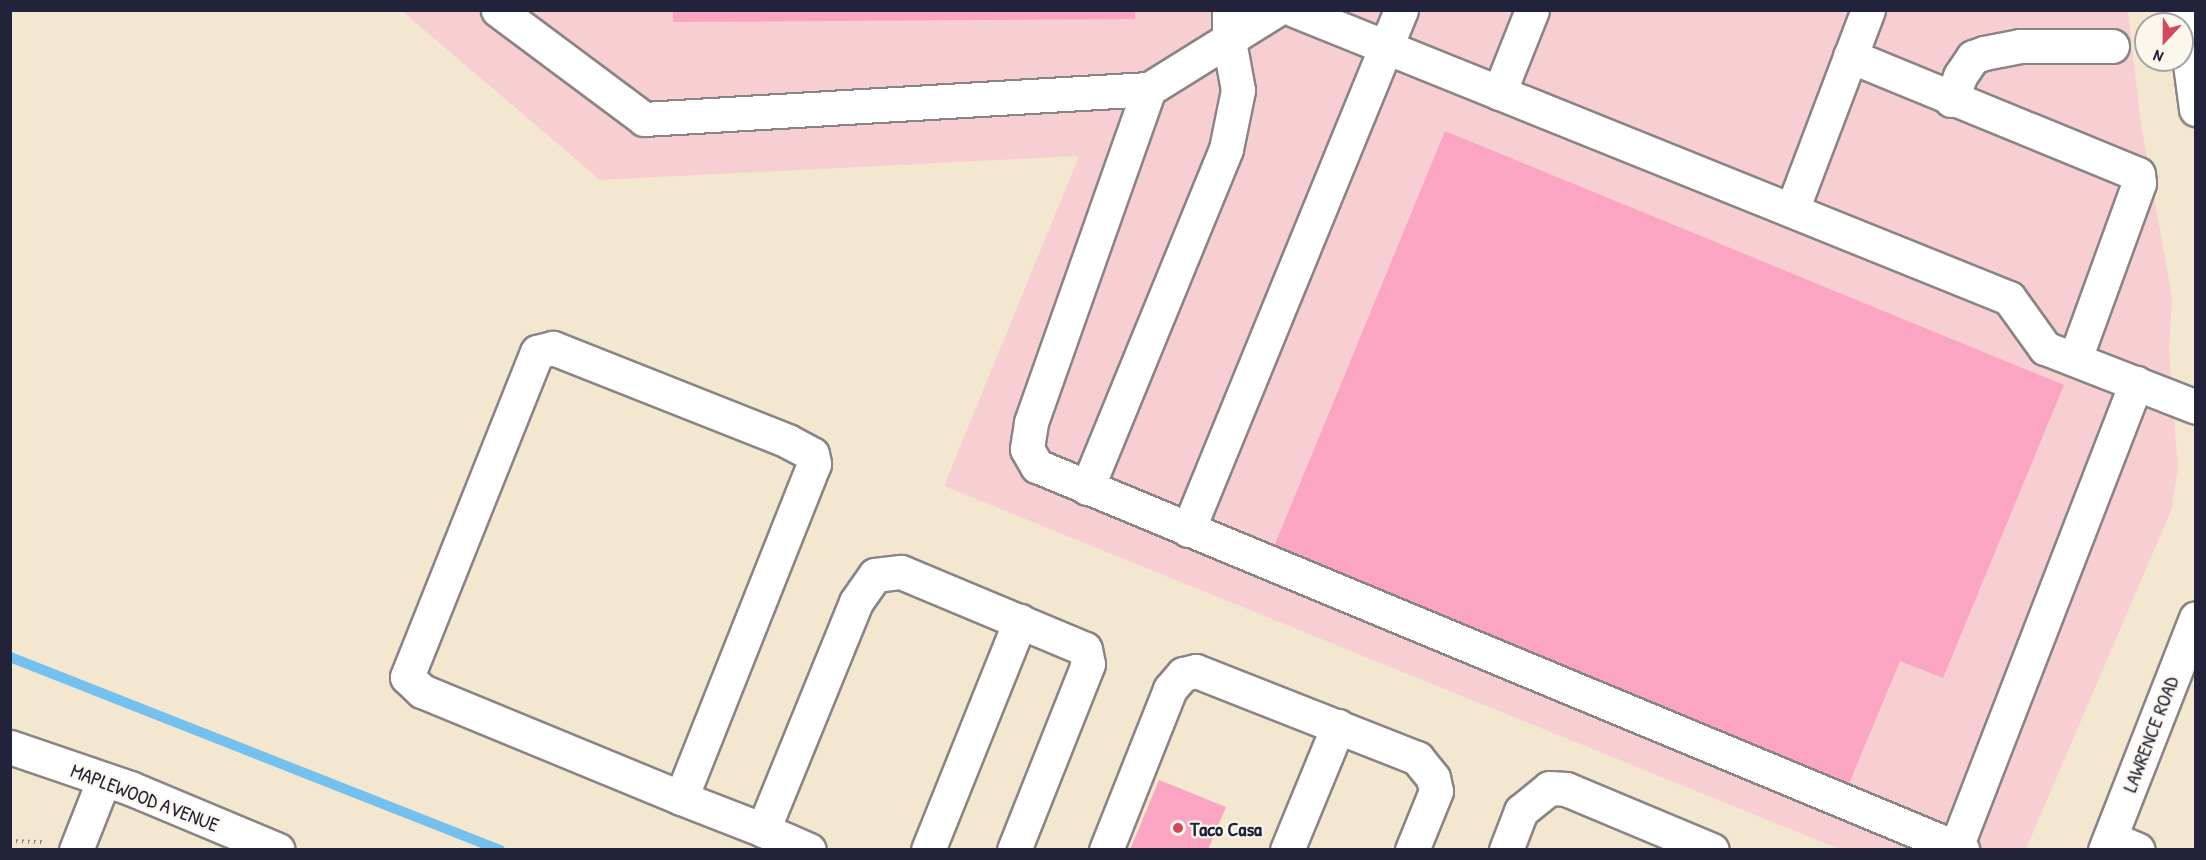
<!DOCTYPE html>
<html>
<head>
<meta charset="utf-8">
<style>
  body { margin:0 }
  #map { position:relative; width:2206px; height:860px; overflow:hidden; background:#f4e7cf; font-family:"Patrick Hand",sans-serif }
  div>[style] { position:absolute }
  .built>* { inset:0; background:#f7cfd3 }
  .stream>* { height:10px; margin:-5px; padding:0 5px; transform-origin:5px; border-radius:5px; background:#74c0ee }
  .building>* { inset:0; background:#fca5c2 }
  .path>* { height:4px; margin-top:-2px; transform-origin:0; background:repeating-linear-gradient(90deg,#8b8485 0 1.5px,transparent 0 6px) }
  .roads { filter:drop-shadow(2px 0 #8b8485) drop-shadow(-2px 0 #8b8485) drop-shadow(0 2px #8b8485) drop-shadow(0 -2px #8b8485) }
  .minor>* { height:33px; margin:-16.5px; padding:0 16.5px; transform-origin:16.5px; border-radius:16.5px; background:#fff }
  .dots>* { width:16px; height:16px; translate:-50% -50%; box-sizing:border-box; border:3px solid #fbf7ec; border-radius:50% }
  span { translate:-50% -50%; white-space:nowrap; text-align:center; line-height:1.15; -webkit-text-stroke:4.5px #fbf7ec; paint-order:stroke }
  .street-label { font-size:20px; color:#22223b }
  .poi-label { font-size:20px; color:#22223b; font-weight:700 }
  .left { translate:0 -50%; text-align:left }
  .frame { position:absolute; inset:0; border:12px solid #22223b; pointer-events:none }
  .north { position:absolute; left:2134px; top:12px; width:60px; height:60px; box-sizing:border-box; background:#fbf7ec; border:2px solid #a4a2a5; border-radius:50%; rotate:202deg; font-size:16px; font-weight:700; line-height:24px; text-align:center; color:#22223b }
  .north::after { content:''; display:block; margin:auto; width:21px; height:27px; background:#d1495b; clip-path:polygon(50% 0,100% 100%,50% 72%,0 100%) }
</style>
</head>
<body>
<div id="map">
  <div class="built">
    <div style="clip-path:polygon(402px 11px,2128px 11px,2141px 124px,2172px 297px,2169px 351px,2178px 469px,2171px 511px,2026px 849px,1839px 849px,944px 486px,1079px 156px,600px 180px)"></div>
  </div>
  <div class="stream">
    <div style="left:10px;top:657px;width:527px;rotate:21.5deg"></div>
  </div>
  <div class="building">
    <div style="clip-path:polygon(673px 10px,1135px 10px,1135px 19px,673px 22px)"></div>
    <div style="clip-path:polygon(1445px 131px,2064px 385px,1943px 678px,1900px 661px,1848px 786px,1273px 549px)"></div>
    <div style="clip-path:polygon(1159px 780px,1226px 807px,1208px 850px,1130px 850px)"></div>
  </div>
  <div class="path">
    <div style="left:10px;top:841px;width:33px;rotate:2deg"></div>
  </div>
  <div class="roads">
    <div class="minor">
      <div style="left:498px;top:10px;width:182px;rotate:36.7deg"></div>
      <div style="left:644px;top:119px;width:506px;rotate:-3.4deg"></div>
      <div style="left:1149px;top:89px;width:150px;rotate:-31.9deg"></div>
      <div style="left:1294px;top:10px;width:771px;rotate:21.94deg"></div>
      <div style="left:2009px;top:298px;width:62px;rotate:54.2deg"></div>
      <div style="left:2045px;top:348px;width:162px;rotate:21.3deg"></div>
      <div style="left:2183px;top:10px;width:100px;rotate:82.5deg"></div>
      <div style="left:1850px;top:56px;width:311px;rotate:22.3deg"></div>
      <div style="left:2138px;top:174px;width:9px;rotate:84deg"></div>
      <div style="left:2139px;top:183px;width:187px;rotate:110deg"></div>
      <div style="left:1149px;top:89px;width:354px;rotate:109.5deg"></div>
      <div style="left:1031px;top:423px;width:26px;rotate:99deg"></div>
      <div style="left:1027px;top:449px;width:20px;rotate:60deg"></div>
      <div style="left:1037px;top:466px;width:1002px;rotate:22.55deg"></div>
      <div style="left:1499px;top:93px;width:89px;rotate:-68.3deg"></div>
      <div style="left:1951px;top:100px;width:26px;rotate:-69deg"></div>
      <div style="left:1960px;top:76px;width:23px;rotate:-56deg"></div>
      <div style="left:1973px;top:57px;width:12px;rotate:-20deg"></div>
      <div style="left:1984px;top:53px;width:37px;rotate:-11deg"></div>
      <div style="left:2020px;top:46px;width:92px"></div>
      <div style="left:1792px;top:210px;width:214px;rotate:-69.2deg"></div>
      <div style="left:1087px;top:488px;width:366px;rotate:-67.7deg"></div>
      <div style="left:1226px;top:149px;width:60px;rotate:-78.5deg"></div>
      <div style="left:1238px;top:90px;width:50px;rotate:-100.4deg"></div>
      <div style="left:1229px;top:41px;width:31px;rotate:-90deg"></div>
      <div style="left:1188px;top:530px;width:562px;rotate:-67.73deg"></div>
      <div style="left:10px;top:747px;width:127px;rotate:18.9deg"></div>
      <div style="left:130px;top:788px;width:160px;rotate:22.7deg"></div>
      <div style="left:681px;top:798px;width:360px;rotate:-68.3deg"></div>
      <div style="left:814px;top:464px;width:10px;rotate:-101deg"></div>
      <div style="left:812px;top:454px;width:27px;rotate:-152deg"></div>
      <div style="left:788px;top:441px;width:253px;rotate:-158.4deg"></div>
      <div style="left:553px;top:348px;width:16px;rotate:166deg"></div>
      <div style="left:537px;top:352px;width:350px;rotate:111.8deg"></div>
      <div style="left:407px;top:677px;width:21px;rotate:43deg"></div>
      <div style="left:422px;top:691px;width:280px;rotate:22.4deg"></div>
      <div style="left:681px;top:798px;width:88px;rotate:21.3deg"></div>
      <div style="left:763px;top:830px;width:50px;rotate:23.5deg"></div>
      <div style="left:763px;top:830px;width:246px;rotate:-67.8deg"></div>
      <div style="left:856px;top:602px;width:33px;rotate:-55deg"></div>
      <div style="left:875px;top:575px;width:26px;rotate:-7deg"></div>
      <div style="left:901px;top:572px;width:199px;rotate:22.7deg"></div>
      <div style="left:1085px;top:649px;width:15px;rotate:79deg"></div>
      <div style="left:1088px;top:664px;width:200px;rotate:111.7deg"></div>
      <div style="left:2110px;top:838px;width:30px;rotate:23deg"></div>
      <div style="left:1956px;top:847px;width:498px;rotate:-68.8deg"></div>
      <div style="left:76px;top:850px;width:76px;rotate:-68.5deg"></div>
      <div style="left:928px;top:850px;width:247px;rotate:-68.1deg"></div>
      <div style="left:1106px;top:850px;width:173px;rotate:-68.3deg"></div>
      <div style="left:1170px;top:689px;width:20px;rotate:-49deg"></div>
      <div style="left:1183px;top:674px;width:13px;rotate:-13deg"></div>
      <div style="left:1196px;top:671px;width:238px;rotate:21.5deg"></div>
      <div style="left:1417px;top:758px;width:26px;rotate:51deg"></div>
      <div style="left:1433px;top:778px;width:13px;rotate:77deg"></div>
      <div style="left:1436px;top:791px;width:64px;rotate:112.1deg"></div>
      <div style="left:1287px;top:850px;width:134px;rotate:-67.6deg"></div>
      <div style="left:1506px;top:850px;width:42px;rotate:-69deg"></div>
      <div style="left:1521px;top:811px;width:36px;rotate:-39deg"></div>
      <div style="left:1549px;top:788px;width:17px;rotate:3deg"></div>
      <div style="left:1566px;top:789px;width:158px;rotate:22.7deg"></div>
      <div style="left:2105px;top:850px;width:249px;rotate:-68.6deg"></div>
    </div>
  </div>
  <div class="dots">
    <div style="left:1178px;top:828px;background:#d1495b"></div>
  </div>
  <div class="street-label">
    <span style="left:2150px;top:734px;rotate:-69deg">LAWRENCE ROAD</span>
    <span style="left:145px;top:797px;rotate:21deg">MAPLEWOOD AVENUE</span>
  </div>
  <div class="poi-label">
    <span class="left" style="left:1190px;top:828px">Taco Casa</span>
  </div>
  <div class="frame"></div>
  <div class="north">N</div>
</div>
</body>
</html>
